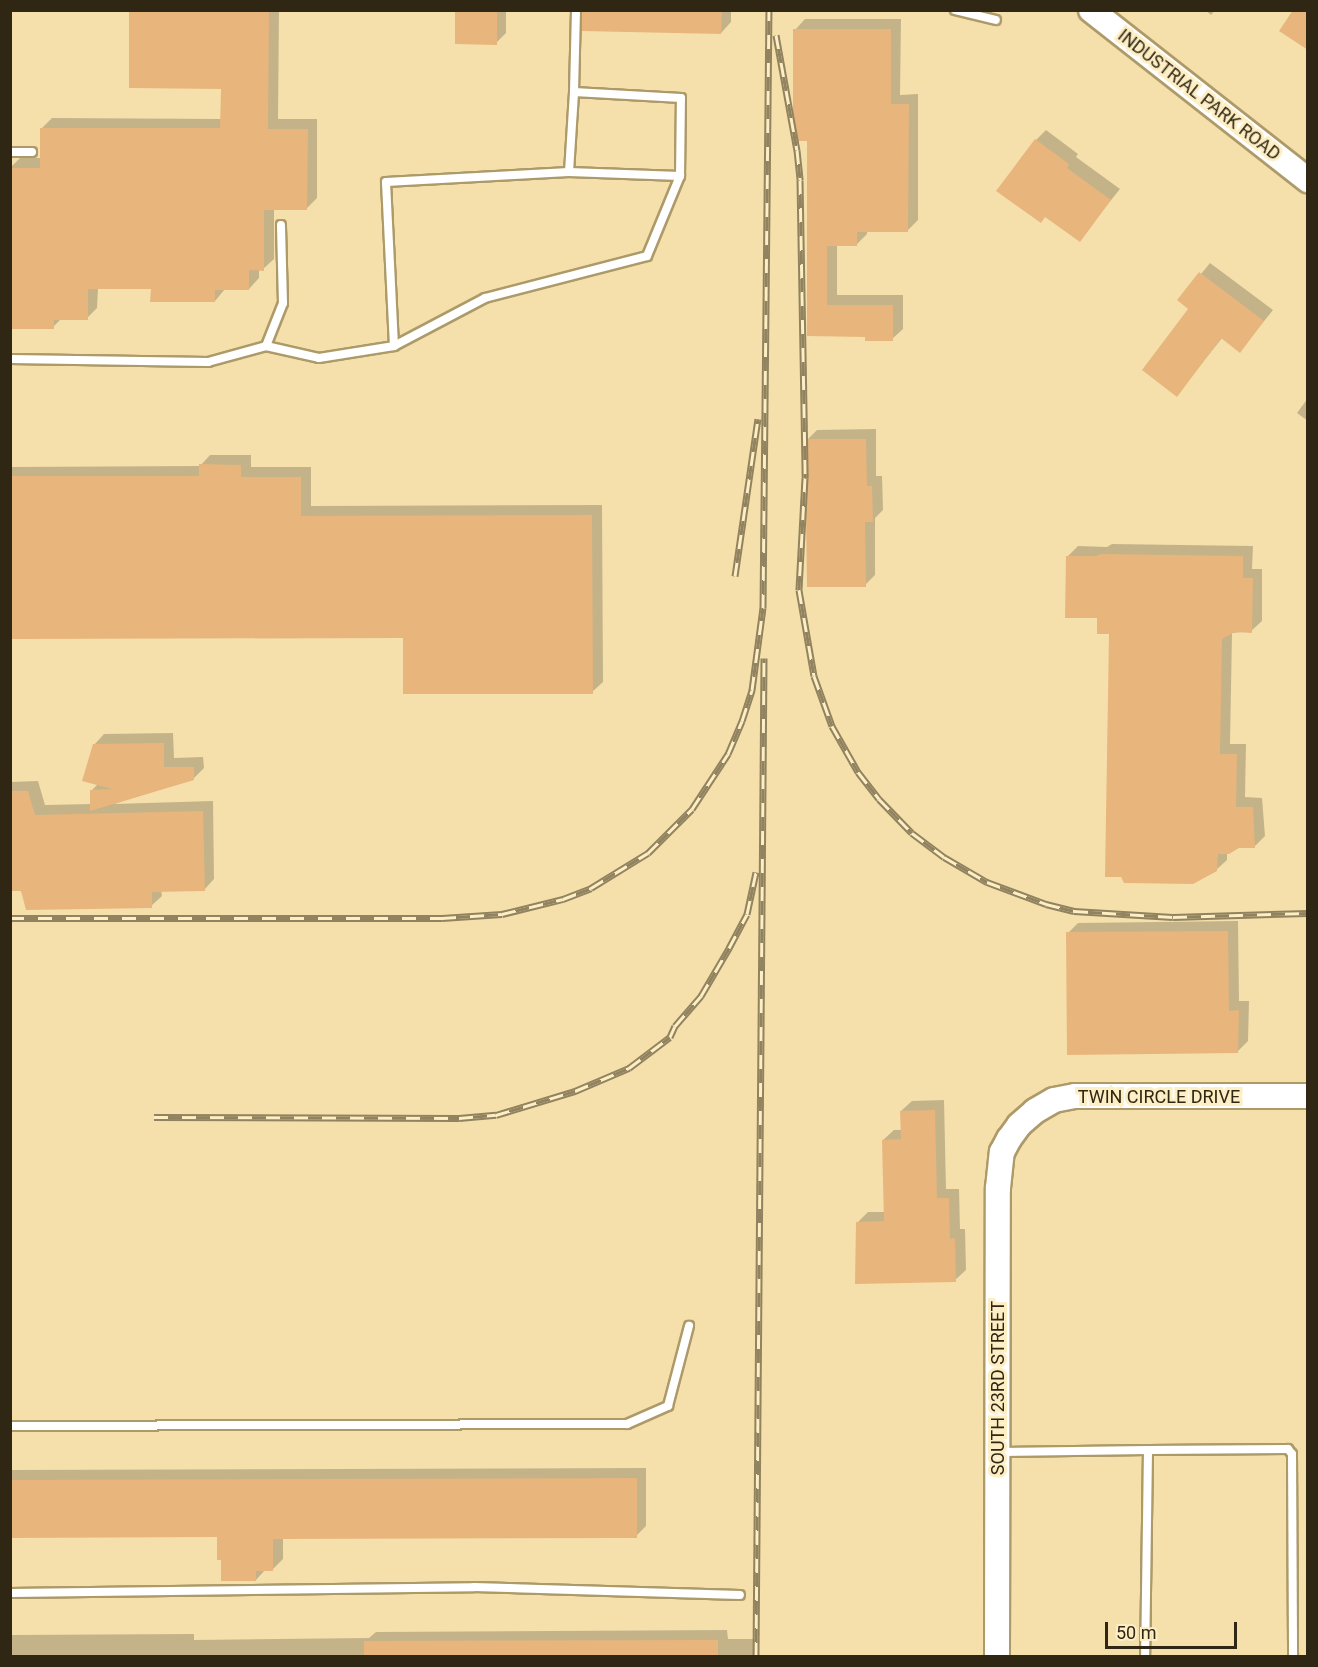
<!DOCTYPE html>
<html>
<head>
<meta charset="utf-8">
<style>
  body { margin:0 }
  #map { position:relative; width:1318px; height:1667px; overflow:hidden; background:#f5e0ac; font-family:Roboto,sans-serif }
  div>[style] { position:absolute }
  .shadow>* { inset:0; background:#0003 }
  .building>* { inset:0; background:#e8b57c }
  .roads { filter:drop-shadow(2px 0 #ad9a69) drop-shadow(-2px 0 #ad9a69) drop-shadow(0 2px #ad9a69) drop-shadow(0 -2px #ad9a69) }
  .lane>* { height:8px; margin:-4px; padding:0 4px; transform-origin:4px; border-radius:4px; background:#fff }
  .secondary>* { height:24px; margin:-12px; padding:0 12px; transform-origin:12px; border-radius:12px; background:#fff }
  .rail>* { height:7px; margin-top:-3.5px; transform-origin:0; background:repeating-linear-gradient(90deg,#feeec4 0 14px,#91835f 0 28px); box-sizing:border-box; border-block:2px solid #91835f }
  span { translate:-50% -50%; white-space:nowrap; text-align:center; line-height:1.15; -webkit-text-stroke:6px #feeec4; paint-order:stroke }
  .street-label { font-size:18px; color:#2f2713 }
  .frame { position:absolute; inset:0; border:12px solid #2f2713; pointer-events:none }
  .scale { position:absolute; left:1105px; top:1622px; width:132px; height:27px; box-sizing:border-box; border:3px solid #2f2713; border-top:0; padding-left:8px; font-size:18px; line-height:21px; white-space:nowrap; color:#2f2713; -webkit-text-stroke:4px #feeec4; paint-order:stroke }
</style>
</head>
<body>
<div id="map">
  <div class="shadow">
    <div style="clip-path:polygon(131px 10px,279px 10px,278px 119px,317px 119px,317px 198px,307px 208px,274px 208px,274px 259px,263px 269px,259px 269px,259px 278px,249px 289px,225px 289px,215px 301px,152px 288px,98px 288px,97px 308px,87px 318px,62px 318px,53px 327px,14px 272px,10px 272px,10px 168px,20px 158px,42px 158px,42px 128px,52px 118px,222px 119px,222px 87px)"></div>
    <div style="clip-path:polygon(457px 10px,506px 10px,506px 33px,496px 43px)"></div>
    <div style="clip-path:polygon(583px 10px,731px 10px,731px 22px,721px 33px)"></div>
    <div style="clip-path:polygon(1205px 10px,1215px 10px,1211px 15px)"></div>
    <div style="clip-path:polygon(805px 19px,901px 19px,900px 95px,918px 94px,918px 220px,908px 230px,867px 230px,867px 234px,856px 245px,837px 245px,837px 295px,903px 295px,903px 329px,892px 339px,867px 335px,808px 335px,809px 140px,795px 30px)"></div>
    <div style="clip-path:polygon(1046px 130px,1078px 154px,1076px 157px,1120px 189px,1079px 240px,1036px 140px)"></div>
    <div style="clip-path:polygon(1210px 263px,1273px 310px,1240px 351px,1222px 338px,1177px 395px,1190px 308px,1180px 300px)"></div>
    <div style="clip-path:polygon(1308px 398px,1308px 421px,1297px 413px)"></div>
    <div style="clip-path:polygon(876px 429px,876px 476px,882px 476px,883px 510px,875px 518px,875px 575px,865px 585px,807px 440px,817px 430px)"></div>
    <div style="clip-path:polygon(210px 455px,251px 455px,251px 467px,311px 467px,311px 506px,602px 505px,603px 682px,592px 692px,404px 636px,10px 638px,10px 467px,200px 466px)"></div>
    <div style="clip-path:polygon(1112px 544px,1253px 546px,1252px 569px,1262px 569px,1262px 621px,1251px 631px,1232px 633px,1230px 744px,1246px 744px,1245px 797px,1262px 798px,1265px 836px,1254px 847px,1239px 847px,1227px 852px,1227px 860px,1216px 870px,1110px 633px,1098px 617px,1067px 557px,1078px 546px,1107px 547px)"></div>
    <div style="clip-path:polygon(173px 733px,174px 758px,203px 757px,204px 768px,193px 779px,114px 804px,213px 801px,214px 879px,204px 890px,161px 890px,162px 896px,151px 906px,10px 890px,10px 782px,38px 781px,45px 805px,92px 804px,92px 790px,98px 784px,94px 745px,104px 734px)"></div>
    <div style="clip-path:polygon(1238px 921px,1239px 1001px,1249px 1001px,1248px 1041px,1237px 1052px,1068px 933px,1078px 923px)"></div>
    <div style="clip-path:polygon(944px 1100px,946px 1189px,959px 1189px,960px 1229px,965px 1229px,966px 1270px,955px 1280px,858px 1222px,868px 1212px,885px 1212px,883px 1140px,894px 1130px,902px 1130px,901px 1111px,912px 1101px)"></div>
    <div style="clip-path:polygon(646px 1468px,646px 1526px,636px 1536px,283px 1537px,283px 1559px,273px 1569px,266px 1569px,256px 1580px,219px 1536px,10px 1537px,10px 1470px)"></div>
    <div style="clip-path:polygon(727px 1630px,728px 1639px,757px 1639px,757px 1656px,10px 1656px,10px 1635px,194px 1634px,194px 1640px,369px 1638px,376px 1632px)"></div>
  </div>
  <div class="building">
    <div style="clip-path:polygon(129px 10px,269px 10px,268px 129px,308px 129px,307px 210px,264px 210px,264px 271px,249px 270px,249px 290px,215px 290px,215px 302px,150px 302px,151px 289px,88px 289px,88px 320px,54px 320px,54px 329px,12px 329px,10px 168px,40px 168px,40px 128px,220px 128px,221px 89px,129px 88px)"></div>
    <div style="clip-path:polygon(455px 10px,497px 10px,497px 45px,455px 44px)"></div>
    <div style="clip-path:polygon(582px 10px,722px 10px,721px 34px,582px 31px)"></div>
    <div style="clip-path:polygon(1293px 10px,1308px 10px,1308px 50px,1279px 31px)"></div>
    <div style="clip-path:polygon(793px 29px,891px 29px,891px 104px,909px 104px,908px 232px,857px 232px,857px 246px,827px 246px,827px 305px,893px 305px,893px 341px,865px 341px,865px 337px,807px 336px,807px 141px,793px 141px)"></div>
    <div style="clip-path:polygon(1035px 139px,1069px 164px,1067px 168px,1111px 200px,1080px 242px,1045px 217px,1041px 223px,996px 191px)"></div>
    <div style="clip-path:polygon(1199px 272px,1264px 321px,1240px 353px,1221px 338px,1177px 397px,1142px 370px,1188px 309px,1177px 300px)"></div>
    <div style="clip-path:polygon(805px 439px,866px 439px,867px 486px,872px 486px,873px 522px,865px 522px,866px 587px,807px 587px)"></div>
    <div style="clip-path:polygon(199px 464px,241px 465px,241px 477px,301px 477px,301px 516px,592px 515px,593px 694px,403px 694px,403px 638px,10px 639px,10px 476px,199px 476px)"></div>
    <div style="clip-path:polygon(1101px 554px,1243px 556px,1243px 578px,1253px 578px,1252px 633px,1235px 632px,1222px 639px,1220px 754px,1237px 754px,1236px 807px,1253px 807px,1255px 848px,1239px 848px,1229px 854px,1218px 854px,1217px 871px,1193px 884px,1124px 883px,1121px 877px,1105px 877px,1109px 634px,1097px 634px,1097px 618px,1065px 618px,1066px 556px,1096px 556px)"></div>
    <div style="clip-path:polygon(164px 743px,164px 767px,194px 767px,194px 780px,90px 811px,90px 790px,112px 789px,82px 781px,93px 744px)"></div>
    <div style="clip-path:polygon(10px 791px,28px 791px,35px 815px,203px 811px,205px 891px,152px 892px,152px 908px,26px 910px,21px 891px,10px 891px)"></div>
    <div style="clip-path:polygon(1228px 931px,1229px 1011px,1239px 1010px,1238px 1053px,1067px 1055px,1066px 932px)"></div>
    <div style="clip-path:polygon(935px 1110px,937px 1198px,949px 1198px,950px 1239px,955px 1238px,956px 1282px,855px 1284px,856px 1222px,884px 1221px,882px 1140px,901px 1139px,900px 1111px)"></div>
    <div style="clip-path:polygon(637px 1478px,637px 1538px,273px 1539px,273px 1571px,256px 1571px,256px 1581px,221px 1581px,221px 1560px,217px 1560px,217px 1537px,10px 1538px,10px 1480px)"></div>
    <div style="clip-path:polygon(718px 1640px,718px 1656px,364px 1656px,364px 1641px)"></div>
  </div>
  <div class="roads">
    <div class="lane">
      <div style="left:955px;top:10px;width:42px;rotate:13.7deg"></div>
      <div style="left:10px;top:152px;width:22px"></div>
      <div style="left:569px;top:172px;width:80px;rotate:-86.4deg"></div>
      <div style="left:266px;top:346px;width:54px;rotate:12.8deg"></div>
      <div style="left:319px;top:358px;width:76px;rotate:-9.1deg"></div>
      <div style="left:394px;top:346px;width:103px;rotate:-27.8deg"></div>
      <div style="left:485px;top:298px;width:167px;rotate:-14.5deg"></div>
      <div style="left:647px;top:256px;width:87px;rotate:-67.6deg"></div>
      <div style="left:680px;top:176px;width:78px;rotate:-89.3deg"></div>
      <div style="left:681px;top:98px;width:107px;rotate:-176.8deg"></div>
      <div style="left:574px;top:92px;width:82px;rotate:-88.6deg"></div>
      <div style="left:394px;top:346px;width:164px;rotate:-92.8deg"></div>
      <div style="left:386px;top:182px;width:183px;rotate:-3.1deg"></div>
      <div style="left:569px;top:172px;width:111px;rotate:2.1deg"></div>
      <div style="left:10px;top:359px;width:198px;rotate:0.9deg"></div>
      <div style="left:208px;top:362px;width:60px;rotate:-15.4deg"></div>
      <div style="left:266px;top:346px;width:46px;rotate:-68.4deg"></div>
      <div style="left:283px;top:303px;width:78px;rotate:-91.5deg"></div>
      <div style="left:10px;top:1426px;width:617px;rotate:-0.19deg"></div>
      <div style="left:627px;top:1424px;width:45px;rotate:-23.7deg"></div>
      <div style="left:668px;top:1406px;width:83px;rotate:-75.3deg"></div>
      <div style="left:1148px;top:1450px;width:140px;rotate:-0.4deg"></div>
      <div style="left:1288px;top:1449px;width:6px;rotate:51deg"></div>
      <div style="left:1292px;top:1454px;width:202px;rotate:89.7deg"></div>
      <div style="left:1001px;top:1452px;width:147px;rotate:-0.8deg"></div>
      <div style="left:1148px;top:1450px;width:206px;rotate:90.8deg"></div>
      <div style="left:10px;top:1593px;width:464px;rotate:-0.7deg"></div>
      <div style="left:474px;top:1587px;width:266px;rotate:1.7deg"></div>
    </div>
    <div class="secondary">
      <div style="left:1091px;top:10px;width:276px;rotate:38.1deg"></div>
      <div style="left:997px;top:1656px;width:468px;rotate:-89.9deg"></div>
      <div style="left:998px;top:1188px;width:36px;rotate:-84deg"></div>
      <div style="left:1002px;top:1152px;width:15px;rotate:-62deg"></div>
      <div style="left:1009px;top:1139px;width:17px;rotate:-54deg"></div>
      <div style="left:1019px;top:1125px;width:21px;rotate:-41deg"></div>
      <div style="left:1035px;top:1111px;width:22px;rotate:-30deg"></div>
      <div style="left:1054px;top:1100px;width:21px;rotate:-11deg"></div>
      <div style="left:1075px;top:1096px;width:233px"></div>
    </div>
  </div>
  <div class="rail">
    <div style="left:776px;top:35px;width:117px;rotate:79.7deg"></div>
    <div style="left:797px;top:150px;width:30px;rotate:84deg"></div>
    <div style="left:800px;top:180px;width:298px;rotate:89deg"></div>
    <div style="left:805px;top:478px;width:112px;rotate:93.1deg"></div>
    <div style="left:799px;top:590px;width:87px;rotate:80.1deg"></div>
    <div style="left:814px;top:676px;width:53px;rotate:70.2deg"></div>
    <div style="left:832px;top:726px;width:53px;rotate:60.5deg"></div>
    <div style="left:858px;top:772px;width:34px;rotate:52deg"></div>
    <div style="left:879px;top:799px;width:47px;rotate:45.9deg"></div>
    <div style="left:912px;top:833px;width:40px;rotate:37deg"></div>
    <div style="left:944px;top:857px;width:50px;rotate:30.2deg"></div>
    <div style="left:987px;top:882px;width:63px;rotate:20.4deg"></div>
    <div style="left:1046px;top:904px;width:29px;rotate:14deg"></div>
    <div style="left:1074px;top:911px;width:99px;rotate:3.5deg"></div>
    <div style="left:1173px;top:917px;width:135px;rotate:-1.7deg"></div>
    <div style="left:735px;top:576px;width:159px;rotate:-81.7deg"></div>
    <div style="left:10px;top:918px;width:432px"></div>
    <div style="left:442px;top:918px;width:60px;rotate:-3.8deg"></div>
    <div style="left:502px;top:914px;width:63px;rotate:-13.8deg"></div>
    <div style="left:563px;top:899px;width:30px;rotate:-21deg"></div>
    <div style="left:591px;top:888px;width:67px;rotate:-31.6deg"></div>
    <div style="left:648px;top:853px;width:62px;rotate:-45deg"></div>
    <div style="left:692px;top:809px;width:66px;rotate:-56.8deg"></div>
    <div style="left:728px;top:754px;width:36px;rotate:-67deg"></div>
    <div style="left:742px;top:721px;width:33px;rotate:-72deg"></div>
    <div style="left:752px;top:690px;width:83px;rotate:-82.4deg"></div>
    <div style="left:763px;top:608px;width:598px;rotate:-89.43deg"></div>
    <div style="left:154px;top:1117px;width:305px;rotate:0.2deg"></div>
    <div style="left:459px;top:1118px;width:37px;rotate:-5deg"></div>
    <div style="left:496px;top:1115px;width:83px;rotate:-16.9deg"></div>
    <div style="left:575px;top:1091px;width:59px;rotate:-23.1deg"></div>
    <div style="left:629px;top:1068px;width:51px;rotate:-37.1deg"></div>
    <div style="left:670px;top:1037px;width:12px;rotate:-66deg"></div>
    <div style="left:675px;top:1026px;width:40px;rotate:-49deg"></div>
    <div style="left:701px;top:996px;width:56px;rotate:-59.7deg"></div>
    <div style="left:729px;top:948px;width:38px;rotate:-62deg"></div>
    <div style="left:747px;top:914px;width:43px;rotate:-77.9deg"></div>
    <div style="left:756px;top:1656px;width:998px;rotate:-89.54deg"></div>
  </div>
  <div class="street-label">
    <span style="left:1199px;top:95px;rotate:38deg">INDUSTRIAL PARK ROAD</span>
    <span style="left:1159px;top:1097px">TWIN CIRCLE DRIVE</span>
    <span style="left:998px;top:1388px;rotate:-90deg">SOUTH 23RD STREET</span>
  </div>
  <div class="frame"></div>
  <div class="scale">50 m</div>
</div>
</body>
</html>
